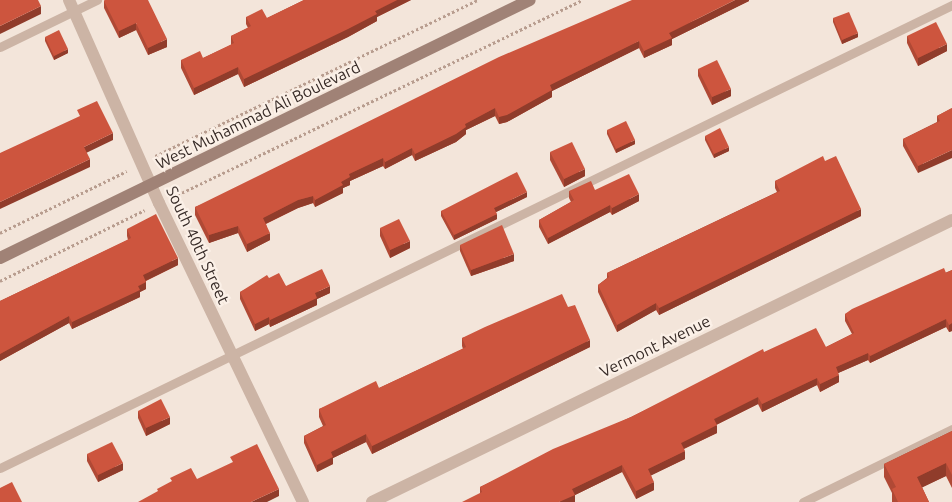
<!DOCTYPE html>
<html>
<head>
<meta charset="utf-8">
<style>
  body { margin:0 }
  #map { position:relative; width:952px; height:502px; overflow:hidden; background:#f3e5da; font-family:Ubuntu,sans-serif }
  div>[style] { position:absolute }
  .path>* { height:3px; margin-top:-1.5px; transform-origin:0; background:repeating-linear-gradient(90deg,#b89d8f 0 2.5px,transparent 0 5px) }
  .lane>* { height:9px; margin:-4.5px; padding:0 4.5px; transform-origin:4.5px; border-radius:4.5px; background:#ccb4a5 }
  .street>* { height:12px; margin:-6px; padding:0 6px; transform-origin:6px; border-radius:6px; background:#ccb4a5 }
  .secondary>* { height:12px; margin:-6px; padding:0 6px; transform-origin:6px; border-radius:6px; background:#a08276 }
  .wall>* { inset:0; background:#b04935 }
  .shaded-wall>* { inset:0; background:#903c2b }
  .building>* { inset:0; background:#cd553e }
  span { translate:-50% -50%; white-space:nowrap; text-align:center; line-height:1.15; -webkit-text-stroke:4.5px #fbf0e7; paint-order:stroke }
  .street-label { font-size:16px; color:#372b27 }
</style>
</head>
<body>
<div id="map">
  <div class="path">
    <div style="left:155px;top:156px;width:359px;rotate:-25.8deg"></div>
    <div style="left:173px;top:197px;width:454px;rotate:-25.7deg"></div>
    <div style="left:0;top:233px;width:141px;rotate:-26deg"></div>
    <div style="left:0;top:281px;width:161px;rotate:-26.1deg"></div>
  </div>
  <div class="lane">
    <div style="left:0;top:47px;width:108px;rotate:-25.9deg"></div>
    <div style="left:0;top:468px;width:1059px;rotate:-25.94deg"></div>
    <div style="left:803px;top:502px;width:166px;rotate:-26.1deg"></div>
  </div>
  <div class="street">
    <div style="left:69px;top:0;width:222px;rotate:66.1deg"></div>
    <div style="left:159px;top:203px;width:332px;rotate:64.3deg"></div>
    <div style="left:372px;top:502px;width:645px;rotate:-25.93deg"></div>
  </div>
  <div class="secondary">
    <div style="left:0;top:258px;width:589px;rotate:-25.96deg"></div>
  </div>
  <div class="wall">
    <div style="clip-path:polygon(105px 0,167px 47px,148px 55px,136px 30px,119px 38px,104px 8px,104px 1px)"></div>
    <div style="clip-path:polygon(304px 0,411px 0,377px 17px,377px 21px,348px 37px,244px 87px,238px 74px,194px 95px,181px 68px,181px 60px,203px 58px,231px 45px,231px 36px,248px 28px,246px 24px,246px 17px,267px 18px)"></div>
    <div style="clip-path:polygon(749px 0,749px 1px,672px 39px,672px 45px,644px 58px,639px 48px,552px 91px,552px 97px,507px 122px,499px 124px,495px 116px,466px 130px,466px 134px,456px 142px,415px 161px,412px 155px,385px 169px,383px 166px,350px 181px,350px 185px,343px 188px,343px 193px,315px 207px,313px 203px,298px 208px,266px 224px,270px 240px,247px 252px,238px 233px,209px 243px,195px 215px,195px 207px)"></div>
    <div style="clip-path:polygon(833px 18px,858px 37px,842px 44px,833px 22px)"></div>
    <div style="clip-path:polygon(907px 36px,947px 51px,918px 66px,907px 43px)"></div>
    <div style="clip-path:polygon(45px 37px,68px 53px,54px 60px,45px 41px)"></div>
    <div style="clip-path:polygon(698px 69px,731px 96px,712px 105px,698px 76px)"></div>
    <div style="clip-path:polygon(952px 108px,918px 173px,903px 146px,903px 139px,937px 122px,937px 116px)"></div>
    <div style="clip-path:polygon(607px 130px,635px 144px,616px 153px,607px 134px)"></div>
    <div style="clip-path:polygon(705px 136px,729px 151px,714px 158px,705px 140px)"></div>
    <div style="clip-path:polygon(550px 152px,585px 176px,564px 187px,550px 160px)"></div>
    <div style="clip-path:polygon(825px 161px,861px 216px,659px 315px,656px 310px,617px 332px,598px 292px,598px 285px,607px 278px,607px 273px,777px 192px,775px 188px,775px 181px)"></div>
    <div style="clip-path:polygon(595px 190px,639px 201px,612px 215px,610px 212px,548px 244px,539px 227px,539px 220px,571px 202px,569px 198px,569px 191px)"></div>
    <div style="clip-path:polygon(527px 197px,496px 212px,497px 219px,454px 240px,441px 216px,441px 211px)"></div>
    <div style="clip-path:polygon(380px 228px,410px 248px,390px 258px,380px 236px)"></div>
    <div style="clip-path:polygon(127px 229px,178px 265px,146px 281px,146px 289px,140px 292px,140px 297px,72px 329px,69px 323px,0 361px,0 301px,128px 240px,127px 236px)"></div>
    <div style="clip-path:polygon(460px 245px,514px 261px,471px 276px,460px 251px)"></div>
    <div style="clip-path:polygon(952px 270px,952px 331px,949px 332px,946px 327px,870px 363px,868px 360px,838px 373px,839px 382px,820px 392px,817px 385px,762px 412px,758px 404px,716px 425px,717px 433px,684px 449px,685px 459px,651px 475px,654px 490px,636px 499px,622px 472px,575px 495px,575px 502px,480px 493px,480px 487px,631px 417px,764px 352px,826px 347px,852px 334px,845px 321px,845px 314px)"></div>
    <div style="clip-path:polygon(269px 278px,286px 286px,330px 293px,317px 299px,317px 305px,270px 327px,269px 324px,255px 331px,240px 299px,240px 292px)"></div>
    <div style="clip-path:polygon(568px 307px,590px 347px,372px 454px,366px 442px,333px 458px,333px 464px,317px 472px,304px 443px,304px 436px,323px 426px,319px 417px,319px 409px,379px 388px,463px 349px,462px 346px,462px 338px)"></div>
    <div style="clip-path:polygon(138px 411px,170px 424px,146px 436px,138px 418px)"></div>
    <div style="clip-path:polygon(952px 431px,952px 488px,946px 476px,922px 487px,929px 502px,892px 502px,892px 493px,884px 477px,884px 464px)"></div>
    <div style="clip-path:polygon(87px 454px,123px 470px,98px 482px,87px 461px)"></div>
  </div>
  <div class="shaded-wall">
    <div style="clip-path:polygon(397px 0,411px 0,377px 17px,377px 21px,348px 37px,244px 87px,244px 79px)"></div>
    <div style="clip-path:polygon(735px 0,749px 0,749px 1px,672px 39px,672px 45px,644px 58px,644px 51px,669px 33px)"></div>
    <div style="clip-path:polygon(41px 6px,41px 14px,0 34px,0 26px)"></div>
    <div style="clip-path:polygon(136px 23px,136px 30px,119px 38px,119px 31px)"></div>
    <div style="clip-path:polygon(858px 33px,858px 37px,842px 44px,842px 40px)"></div>
    <div style="clip-path:polygon(167px 39px,167px 47px,148px 55px,148px 48px)"></div>
    <div style="clip-path:polygon(639px 41px,639px 48px,552px 91px,552px 97px,507px 122px,499px 124px,499px 117px,550px 85px)"></div>
    <div style="clip-path:polygon(947px 44px,947px 51px,918px 66px,918px 58px)"></div>
    <div style="clip-path:polygon(68px 49px,68px 53px,54px 60px,54px 56px)"></div>
    <div style="clip-path:polygon(238px 67px,238px 74px,194px 95px,194px 88px)"></div>
    <div style="clip-path:polygon(731px 89px,731px 96px,712px 105px,712px 97px)"></div>
    <div style="clip-path:polygon(495px 108px,495px 116px,466px 130px,466px 134px,456px 142px,415px 161px,415px 154px,465px 124px)"></div>
    <div style="clip-path:polygon(113px 133px,113px 140px,84px 154px,84px 147px)"></div>
    <div style="clip-path:polygon(635px 140px,635px 144px,616px 153px,616px 149px)"></div>
    <div style="clip-path:polygon(729px 147px,729px 151px,714px 158px,714px 154px)"></div>
    <div style="clip-path:polygon(412px 148px,412px 155px,385px 169px,385px 162px)"></div>
    <div style="clip-path:polygon(952px 150px,952px 158px,918px 173px,918px 166px)"></div>
    <div style="clip-path:polygon(383px 158px,383px 166px,350px 181px,350px 185px,343px 188px,343px 193px,315px 207px,315px 200px,341px 182px,349px 174px)"></div>
    <div style="clip-path:polygon(90px 159px,90px 167px,0 209px,0 202px)"></div>
    <div style="clip-path:polygon(585px 169px,585px 176px,564px 187px,564px 179px)"></div>
    <div style="clip-path:polygon(527px 192px,527px 197px,494px 213px,494px 208px)"></div>
    <div style="clip-path:polygon(639px 194px,639px 201px,612px 215px,612px 208px)"></div>
    <div style="clip-path:polygon(313px 196px,313px 203px,298px 208px,263px 225px,263px 218px,298px 200px)"></div>
    <div style="clip-path:polygon(610px 205px,610px 212px,548px 244px,548px 238px)"></div>
    <div style="clip-path:polygon(861px 209px,861px 216px,659px 315px,659px 308px)"></div>
    <div style="clip-path:polygon(497px 214px,497px 219px,454px 240px,454px 235px)"></div>
    <div style="clip-path:polygon(238px 226px,238px 233px,209px 243px,209px 235px)"></div>
    <div style="clip-path:polygon(270px 233px,270px 240px,247px 252px,247px 244px)"></div>
    <div style="clip-path:polygon(410px 241px,410px 248px,390px 258px,390px 250px)"></div>
    <div style="clip-path:polygon(514px 254px,514px 261px,471px 276px,471px 270px)"></div>
    <div style="clip-path:polygon(178px 258px,178px 265px,143px 282px,143px 275px)"></div>
    <div style="clip-path:polygon(146px 282px,146px 289px,140px 292px,140px 297px,72px 329px,72px 322px)"></div>
    <div style="clip-path:polygon(330px 286px,330px 293px,317px 299px,317px 305px,270px 327px,270px 320px,315px 293px)"></div>
    <div style="clip-path:polygon(656px 303px,656px 310px,617px 332px,617px 325px)"></div>
    <div style="clip-path:polygon(69px 316px,69px 323px,0 361px,0 354px)"></div>
    <div style="clip-path:polygon(269px 317px,269px 324px,255px 331px,255px 324px)"></div>
    <div style="clip-path:polygon(946px 319px,946px 327px,870px 363px,870px 356px)"></div>
    <div style="clip-path:polygon(952px 323px,952px 331px,949px 332px,949px 325px)"></div>
    <div style="clip-path:polygon(590px 340px,590px 347px,372px 454px,372px 446px)"></div>
    <div style="clip-path:polygon(868px 353px,868px 360px,836px 374px,836px 367px)"></div>
    <div style="clip-path:polygon(839px 375px,839px 382px,820px 392px,820px 384px)"></div>
    <div style="clip-path:polygon(817px 378px,817px 385px,762px 412px,762px 404px)"></div>
    <div style="clip-path:polygon(758px 397px,758px 404px,714px 426px,714px 419px)"></div>
    <div style="clip-path:polygon(170px 417px,170px 424px,146px 436px,146px 428px)"></div>
    <div style="clip-path:polygon(717px 425px,717px 433px,681px 450px,681px 443px)"></div>
    <div style="clip-path:polygon(366px 434px,366px 442px,333px 458px,333px 464px,317px 472px,317px 465px,331px 452px)"></div>
    <div style="clip-path:polygon(685px 451px,685px 459px,648px 477px,648px 469px)"></div>
    <div style="clip-path:polygon(123px 463px,123px 470px,98px 482px,98px 475px)"></div>
    <div style="clip-path:polygon(946px 463px,946px 476px,917px 490px,917px 477px)"></div>
    <div style="clip-path:polygon(622px 465px,622px 472px,575px 495px,575px 502px,559px 502px,572px 489px)"></div>
    <div style="clip-path:polygon(654px 482px,654px 490px,636px 499px,636px 491px)"></div>
    <div style="clip-path:polygon(279px 489px,279px 496px,267px 502px,251px 502px)"></div>
  </div>
  <div class="building">
    <div style="clip-path:polygon(0 0,38px 0,41px 6px,0 26px)"></div>
    <div style="clip-path:polygon(105px 0,148px 0,167px 39px,148px 48px,136px 23px,119px 31px,104px 1px)"></div>
    <div style="clip-path:polygon(304px 0,397px 0,375px 11px,377px 14px,348px 29px,244px 79px,238px 67px,194px 88px,181px 60px,200px 51px,203px 58px,234px 43px,231px 36px,251px 26px,246px 17px,262px 9px,267px 18px)"></div>
    <div style="clip-path:polygon(632px 0,735px 0,669px 33px,672px 38px,644px 51px,639px 41px,550px 85px,552px 90px,507px 115px,499px 117px,495px 108px,465px 124px,466px 127px,456px 134px,415px 154px,412px 148px,385px 162px,383px 158px,349px 174px,350px 177px,341px 182px,343px 185px,315px 200px,313px 196px,298px 200px,263px 218px,270px 233px,247px 244px,238px 226px,209px 235px,195px 207px,499px 57px)"></div>
    <div style="clip-path:polygon(849px 12px,858px 33px,842px 40px,833px 18px)"></div>
    <div style="clip-path:polygon(936px 22px,947px 44px,918px 58px,907px 36px)"></div>
    <div style="clip-path:polygon(59px 30px,68px 49px,54px 56px,45px 37px)"></div>
    <div style="clip-path:polygon(717px 60px,731px 89px,712px 97px,698px 69px)"></div>
    <div style="clip-path:polygon(97px 101px,113px 133px,84px 147px,90px 159px,0 202px,0 153px,80px 116px,77px 110px)"></div>
    <div style="clip-path:polygon(952px 108px,952px 150px,918px 166px,903px 139px,940px 121px,937px 116px)"></div>
    <div style="clip-path:polygon(626px 121px,635px 140px,616px 149px,607px 130px)"></div>
    <div style="clip-path:polygon(720px 128px,729px 147px,714px 154px,705px 136px)"></div>
    <div style="clip-path:polygon(572px 142px,585px 169px,564px 179px,550px 152px)"></div>
    <div style="clip-path:polygon(823px 156px,825px 161px,836px 156px,861px 209px,659px 308px,656px 303px,617px 325px,598px 285px,609px 277px,607px 273px,780px 191px,775px 181px)"></div>
    <div style="clip-path:polygon(517px 172px,527px 192px,494px 208px,497px 214px,454px 235px,441px 211px)"></div>
    <div style="clip-path:polygon(629px 174px,639px 194px,612px 208px,610px 205px,548px 238px,539px 220px,574px 200px,569px 191px,591px 181px,595px 190px)"></div>
    <div style="clip-path:polygon(156px 214px,178px 258px,143px 275px,146px 282px,138px 286px,140px 290px,72px 322px,69px 316px,0 354px,0 301px,131px 238px,127px 229px)"></div>
    <div style="clip-path:polygon(399px 219px,410px 241px,390px 250px,380px 228px)"></div>
    <div style="clip-path:polygon(502px 225px,514px 254px,471px 270px,460px 245px)"></div>
    <div style="clip-path:polygon(944px 268px,946px 273px,952px 270px,952px 323px,949px 325px,946px 319px,870px 356px,868px 353px,836px 367px,839px 375px,820px 384px,817px 378px,762px 404px,758px 397px,714px 419px,717px 425px,681px 443px,685px 451px,648px 469px,654px 482px,636px 491px,622px 465px,572px 489px,575px 495px,559px 502px,462px 502px,482px 492px,480px 487px,553px 449px,631px 417px,763px 349px,764px 352px,816px 328px,826px 347px,854px 333px,845px 314px,852px 309px)"></div>
    <div style="clip-path:polygon(322px 269px,330px 286px,315px 293px,317px 298px,270px 320px,269px 317px,255px 324px,240px 292px,267px 275px,269px 278px,279px 273px,286px 286px)"></div>
    <div style="clip-path:polygon(562px 294px,568px 307px,575px 305px,590px 340px,372px 446px,366px 434px,331px 452px,333px 457px,317px 465px,304px 436px,326px 425px,319px 409px,376px 381px,379px 388px,466px 347px,462px 338px,485px 327px)"></div>
    <div style="clip-path:polygon(161px 399px,170px 417px,146px 428px,138px 411px)"></div>
    <div style="clip-path:polygon(952px 431px,952px 475px,946px 463px,917px 477px,929px 502px,898px 502px,892px 489px,896px 487px,884px 464px)"></div>
    <div style="clip-path:polygon(112px 442px,123px 463px,98px 475px,87px 454px)"></div>
    <div style="clip-path:polygon(257px 444px,279px 489px,251px 502px,138px 502px,158px 491px,157px 489px,172px 481px,170px 478px,191px 468px,197px 479px,233px 462px,230px 457px)"></div>
    <div style="clip-path:polygon(12px 482px,22px 502px,0 502px,0 488px)"></div>
  </div>
  <div class="street-label">
    <span style="left:258px;top:115px;rotate:-26deg">West Muhammad Ali Boulevard</span>
    <span style="left:198px;top:245px;rotate:65deg">South 40th Street</span>
    <span style="left:655px;top:346px;rotate:-26deg">Vermont Avenue</span>
  </div>
</div>
</body>
</html>
